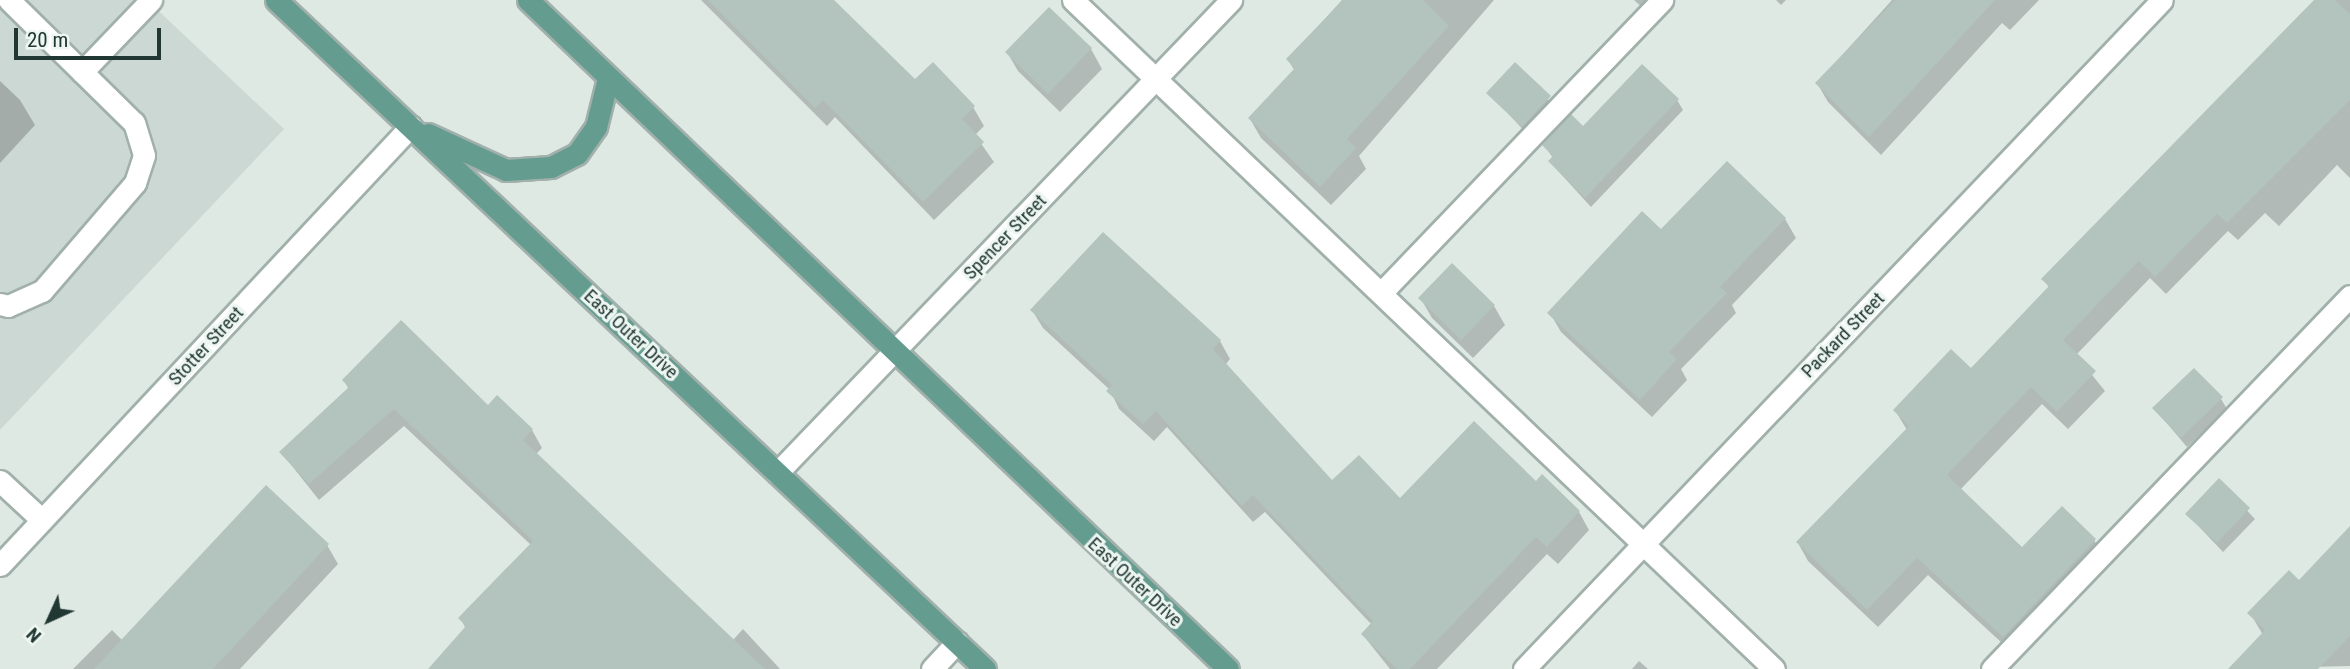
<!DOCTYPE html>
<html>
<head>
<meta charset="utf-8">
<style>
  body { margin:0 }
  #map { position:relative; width:2350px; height:669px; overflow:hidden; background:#dee9e4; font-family:"Roboto Condensed",sans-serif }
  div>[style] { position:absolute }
  .built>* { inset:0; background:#ccd8d3 }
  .shadow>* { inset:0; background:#0003 }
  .building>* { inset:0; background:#b3c3bd }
  .roads { filter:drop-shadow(2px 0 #a1b0ab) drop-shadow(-2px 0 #a1b0ab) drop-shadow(0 2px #a1b0ab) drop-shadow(0 -2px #a1b0ab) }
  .minor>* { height:21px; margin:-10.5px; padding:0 10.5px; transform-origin:10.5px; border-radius:10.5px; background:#fff }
  .major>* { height:21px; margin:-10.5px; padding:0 10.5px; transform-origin:10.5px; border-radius:10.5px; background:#649c90 }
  span { translate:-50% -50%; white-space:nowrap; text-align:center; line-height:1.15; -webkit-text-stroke:6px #eef6f2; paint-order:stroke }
  .street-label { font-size:19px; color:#203732 }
  .north { position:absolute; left:14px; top:585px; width:70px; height:70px; -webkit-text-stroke:5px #eef6f2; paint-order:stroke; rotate:225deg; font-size:19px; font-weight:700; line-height:28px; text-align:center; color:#203732 }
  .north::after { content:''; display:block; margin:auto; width:24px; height:32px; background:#203732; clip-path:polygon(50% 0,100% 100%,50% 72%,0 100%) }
  .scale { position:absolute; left:14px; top:28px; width:147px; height:32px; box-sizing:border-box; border:4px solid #203732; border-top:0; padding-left:9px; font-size:21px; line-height:24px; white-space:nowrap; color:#203732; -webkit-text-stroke:5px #eef6f2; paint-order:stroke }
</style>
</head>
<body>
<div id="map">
  <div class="built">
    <div style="clip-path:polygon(0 0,147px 0,284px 129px,0 430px)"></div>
  </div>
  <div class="shadow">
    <div style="clip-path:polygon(701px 0,831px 0,915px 82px,973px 107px,984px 126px,975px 135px,994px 162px,934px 220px,835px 117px,827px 126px)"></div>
    <div style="clip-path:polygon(1342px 0,1494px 0,1359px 156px,1366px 169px,1331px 205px,1261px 138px,1250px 119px,1295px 71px,1288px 60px)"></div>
    <div style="clip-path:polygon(1634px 0,1660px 0,1647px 12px)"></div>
    <div style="clip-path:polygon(1776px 0,1786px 0,1781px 5px)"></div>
    <div style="clip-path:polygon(1892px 0,2039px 0,2010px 30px,2002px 23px,1881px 155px,1828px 102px,1817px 83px)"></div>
    <div style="clip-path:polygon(2317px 0,2350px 0,2350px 178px,2337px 165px,2279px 226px,2265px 213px,2238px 240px,2228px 231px,2166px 294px,2150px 278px,2076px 355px,2105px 391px,2068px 429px,2042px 404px,1960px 490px,2023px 549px,2094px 540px,2105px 558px,2014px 654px,1928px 575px,1878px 627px,1808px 561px,1798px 543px,1907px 430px,1895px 410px,1971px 371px,2049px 288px,2044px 279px)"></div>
    <div style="clip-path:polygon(1091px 49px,1102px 69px,1060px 112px,1018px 71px,1007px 52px)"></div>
    <div style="clip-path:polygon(1515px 65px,1556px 108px,1529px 136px,1489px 93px)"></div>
    <div style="clip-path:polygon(0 81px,20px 100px,35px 125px,0 163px)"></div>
    <div style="clip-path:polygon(1677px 100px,1683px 110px,1591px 207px,1550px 162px,1553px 158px,1544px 145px)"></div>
    <div style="clip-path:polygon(1785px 219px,1796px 238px,1732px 305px,1736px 313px,1681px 369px,1687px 380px,1652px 417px,1561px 332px,1550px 313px,1661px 232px)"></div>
    <div style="clip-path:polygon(1103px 234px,1220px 341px,1230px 359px,1225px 365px,1332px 483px,1400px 501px,1536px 483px,1542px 477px,1579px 512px,1589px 530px,1558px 564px,1547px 554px,1437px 669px,1390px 669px,1363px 635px,1372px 625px,1265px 512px,1253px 522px,1167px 427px,1154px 441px,1119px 409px,1110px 390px,1043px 328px,1032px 310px)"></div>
    <div style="clip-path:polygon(1421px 299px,1494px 306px,1505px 325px,1473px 358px,1432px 318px)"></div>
    <div style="clip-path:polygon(344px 381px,488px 407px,497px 398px,532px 430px,542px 448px,536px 454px,733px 640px,743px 629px,780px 669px,431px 669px,466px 629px,461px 619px,531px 545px,404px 426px,319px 500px,281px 452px,349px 389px)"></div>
    <div style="clip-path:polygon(2221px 399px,2227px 409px,2187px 447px,2154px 408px)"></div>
    <div style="clip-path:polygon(2219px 481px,2255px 519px,2223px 552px,2187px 514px)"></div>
    <div style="clip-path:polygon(2350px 529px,2350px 666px,2230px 669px,2263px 635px,2250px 613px,2299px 582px)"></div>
    <div style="clip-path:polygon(327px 545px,338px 564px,240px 669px,73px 669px,112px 630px,123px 641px)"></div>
    <div style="clip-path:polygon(1639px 661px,1648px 669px,1632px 669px)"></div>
  </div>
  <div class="building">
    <div style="clip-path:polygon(708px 0,834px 0,915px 79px,933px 62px,975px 106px,962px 119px,984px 142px,923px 202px,823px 100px,815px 108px)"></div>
    <div style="clip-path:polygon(1343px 0,1423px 0,1449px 26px,1347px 139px,1356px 148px,1320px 187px,1248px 118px,1295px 68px,1286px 59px)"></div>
    <div style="clip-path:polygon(1895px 0,1995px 0,1869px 137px,1815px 83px)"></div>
    <div style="clip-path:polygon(2314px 0,2335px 0,2350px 14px,2350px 100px,2227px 223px,2217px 214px,2155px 277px,2139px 261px,2063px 340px,2096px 371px,2057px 412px,2031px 387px,1947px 475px,2022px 547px,2062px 506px,2096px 539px,2003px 637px,1917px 558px,1867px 610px,1796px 542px,1909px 426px,1893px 410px,1951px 349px,1971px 368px,2049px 286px,2041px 279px)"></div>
    <div style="clip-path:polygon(1049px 7px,1092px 48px,1048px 94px,1005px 52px)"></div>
    <div style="clip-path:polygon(1515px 62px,1551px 96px,1522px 127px,1486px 93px)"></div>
    <div style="clip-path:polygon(1642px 64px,1679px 99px,1585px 198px,1548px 161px,1553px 156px,1542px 145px,1571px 114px,1583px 126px)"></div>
    <div style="clip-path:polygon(1727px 161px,1786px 218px,1720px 287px,1727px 293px,1669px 352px,1677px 359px,1640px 400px,1547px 313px,1642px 211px,1661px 229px)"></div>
    <div style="clip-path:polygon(1103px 232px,1221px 340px,1213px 349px,1332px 480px,1359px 455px,1400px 498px,1474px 421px,1536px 481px,1542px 474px,1580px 511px,1547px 547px,1536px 537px,1410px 669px,1397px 669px,1361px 634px,1373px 621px,1253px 495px,1242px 506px,1156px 411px,1143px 424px,1106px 391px,1112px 385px,1030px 310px)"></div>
    <div style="clip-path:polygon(1452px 263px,1495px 305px,1461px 340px,1418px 298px)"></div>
    <div style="clip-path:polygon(401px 320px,488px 405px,497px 395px,533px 429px,523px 440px,765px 669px,428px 669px,466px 626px,458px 618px,533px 541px,394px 409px,309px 484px,279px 452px,349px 387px,342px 380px)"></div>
    <div style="clip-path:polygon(2194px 368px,2223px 397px,2181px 438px,2152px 408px)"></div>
    <div style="clip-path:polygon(2219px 478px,2250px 508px,2217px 543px,2185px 514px)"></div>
    <div style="clip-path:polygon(266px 485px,329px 544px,240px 640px,213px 669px,94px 669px)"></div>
    <div style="clip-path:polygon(2350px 526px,2350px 636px,2318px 669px,2228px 669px,2265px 630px,2247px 613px,2289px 570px,2299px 580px)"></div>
  </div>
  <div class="roads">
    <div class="minor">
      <div style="left:1073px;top:0;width:969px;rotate:43.66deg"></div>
      <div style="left:82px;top:72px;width:100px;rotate:-46.2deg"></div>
      <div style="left:1382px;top:292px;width:405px;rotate:-46.2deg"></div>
      <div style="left:0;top:304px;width:8px;rotate:14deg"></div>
      <div style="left:8px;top:306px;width:37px;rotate:-24deg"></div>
      <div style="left:42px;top:291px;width:143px;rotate:-49.3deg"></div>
      <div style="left:135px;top:183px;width:29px;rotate:-72deg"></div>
      <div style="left:144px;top:155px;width:34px;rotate:-107deg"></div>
      <div style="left:134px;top:123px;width:175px;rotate:-135.5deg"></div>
      <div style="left:777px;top:473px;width:656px;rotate:-46.17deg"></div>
      <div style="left:0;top:481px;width:57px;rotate:42.9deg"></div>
      <div style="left:0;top:565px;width:601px;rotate:-46.89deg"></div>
      <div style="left:932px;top:669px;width:37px;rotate:-47deg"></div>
      <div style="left:1524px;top:669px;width:924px;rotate:-46.36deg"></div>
      <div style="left:1992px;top:669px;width:517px;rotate:-46.18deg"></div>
    </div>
    <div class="major">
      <div style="left:276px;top:0;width:975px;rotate:43.34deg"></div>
      <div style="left:528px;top:0;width:968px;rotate:43.7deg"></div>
      <div style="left:428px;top:134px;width:86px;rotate:24.8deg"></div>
      <div style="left:506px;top:170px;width:45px;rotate:-3.8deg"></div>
      <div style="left:551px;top:167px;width:29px;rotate:-27deg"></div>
      <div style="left:577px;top:154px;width:33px;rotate:-55deg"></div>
      <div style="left:596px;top:127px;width:50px;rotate:-76.2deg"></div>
    </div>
  </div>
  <div class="street-label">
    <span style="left:1005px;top:237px;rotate:-46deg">Spencer Street</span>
    <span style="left:631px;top:334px;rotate:43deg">East Outer Drive</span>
    <span style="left:1843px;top:335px;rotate:-46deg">Packard Street</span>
    <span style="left:206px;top:346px;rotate:-47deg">Stotter Street</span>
    <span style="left:1135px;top:582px;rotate:43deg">East Outer Drive</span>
  </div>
  <div class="north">N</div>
  <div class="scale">20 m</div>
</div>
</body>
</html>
